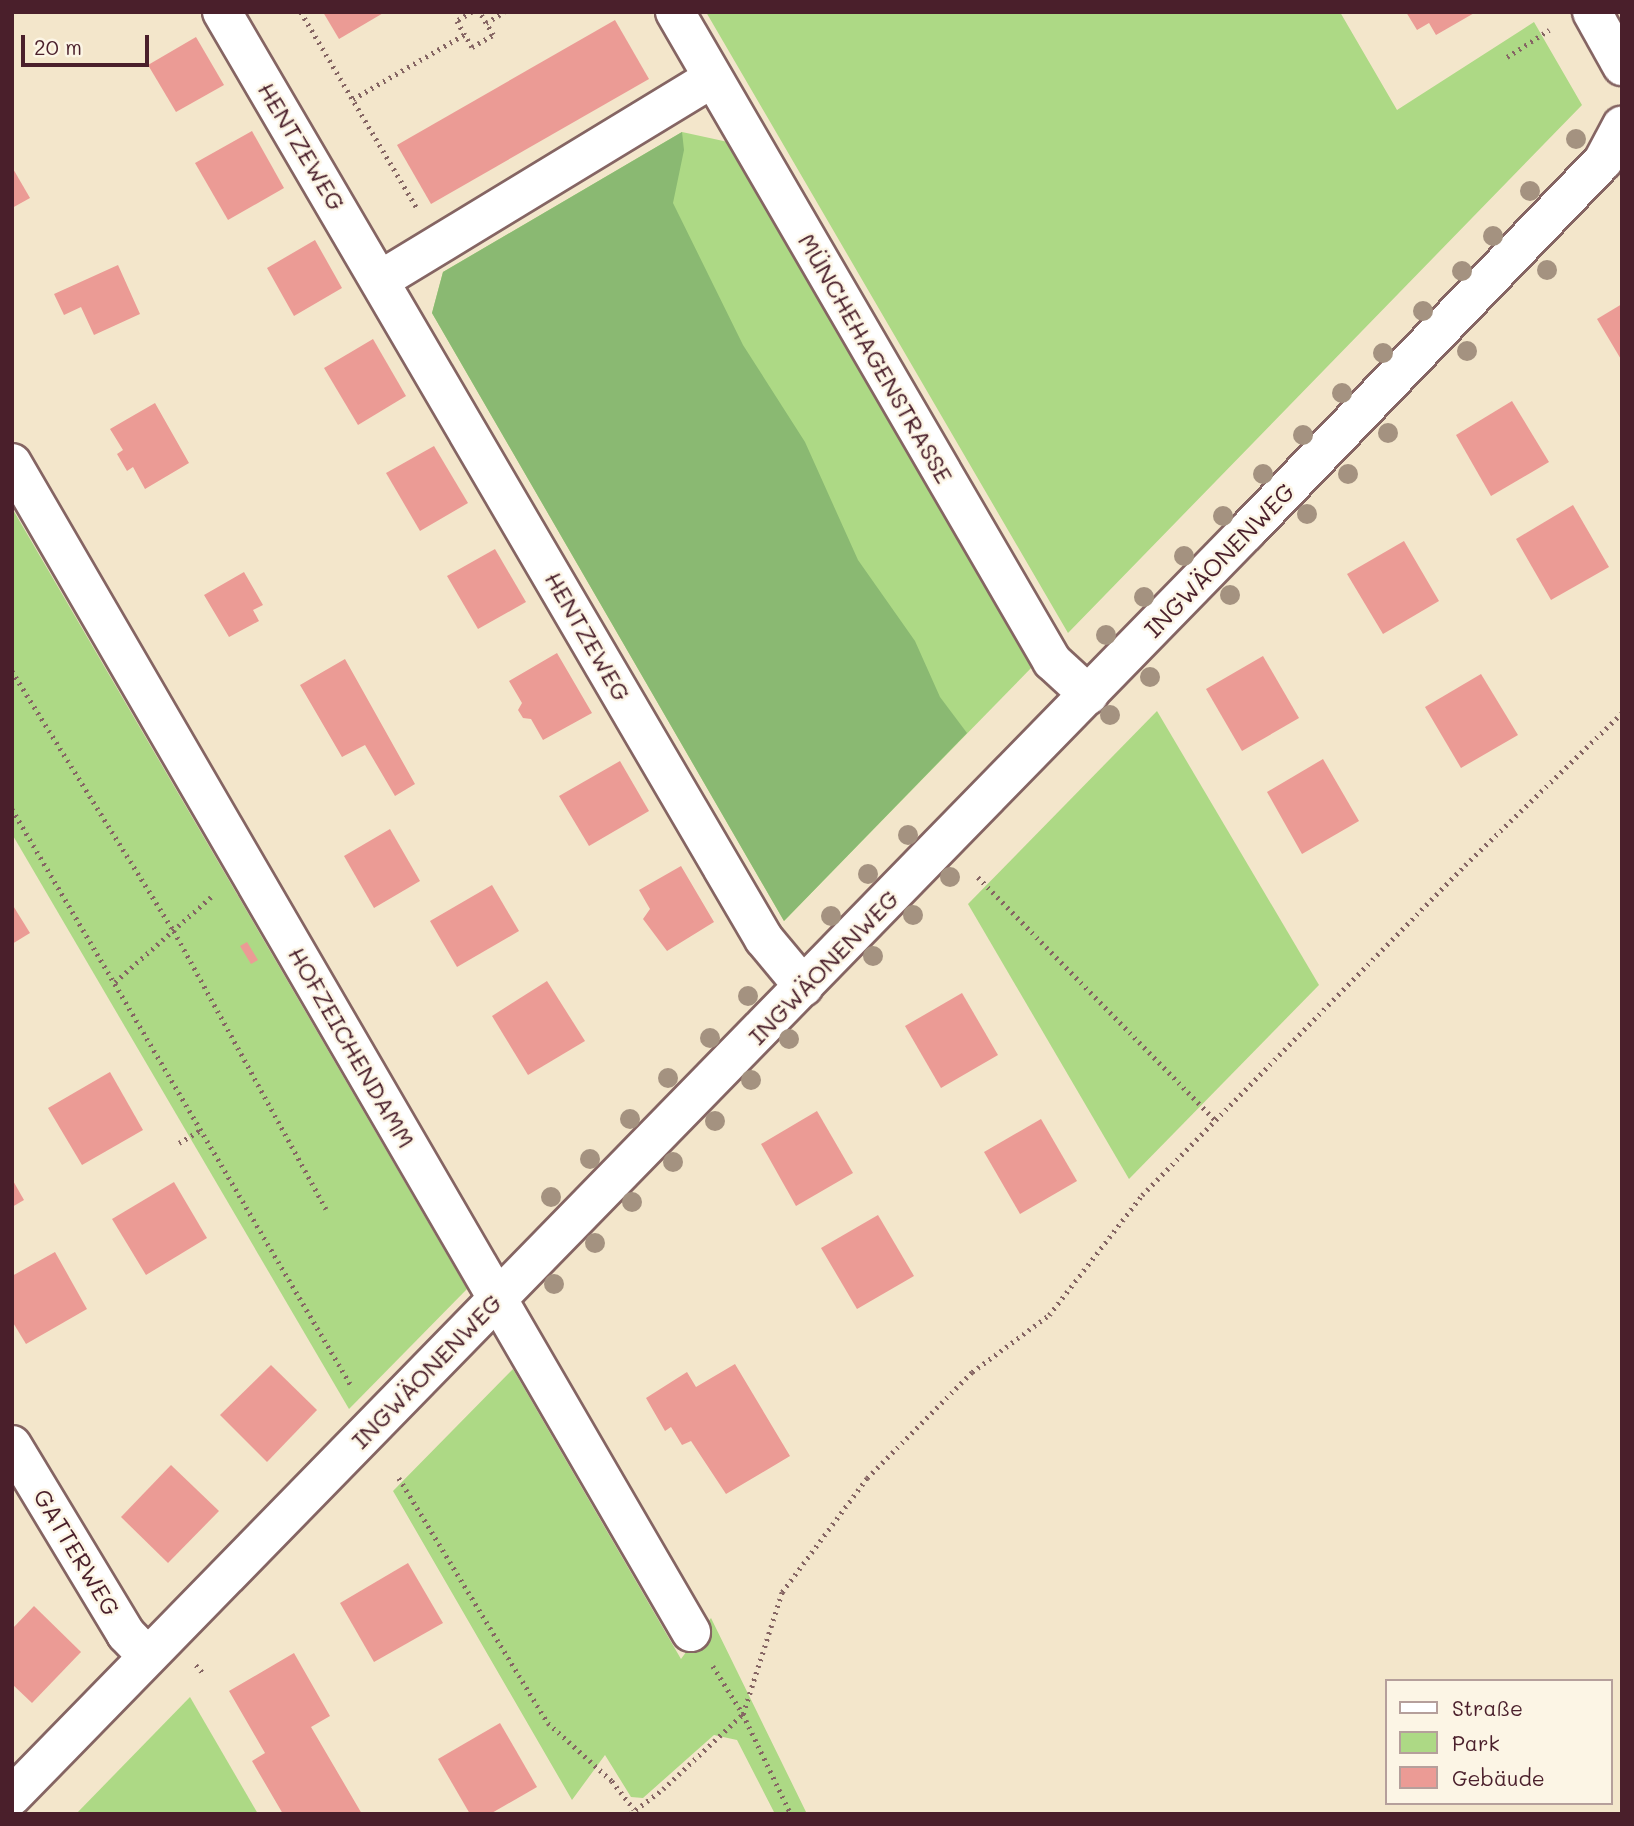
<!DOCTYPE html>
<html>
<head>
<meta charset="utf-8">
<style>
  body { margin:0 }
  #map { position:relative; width:1634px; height:1826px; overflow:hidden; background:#f3e6cb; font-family:Mali,sans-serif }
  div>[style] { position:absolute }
  .green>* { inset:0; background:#add985 }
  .forest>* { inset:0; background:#8ab972 }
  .building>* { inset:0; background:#eb9b95 }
  .path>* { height:4.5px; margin-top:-2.25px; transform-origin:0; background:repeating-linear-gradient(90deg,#856563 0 2px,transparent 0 7px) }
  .roads { filter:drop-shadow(2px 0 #856563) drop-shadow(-2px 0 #856563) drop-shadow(0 2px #856563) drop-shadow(0 -2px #856563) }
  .minor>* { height:38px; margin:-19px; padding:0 19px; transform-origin:19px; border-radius:19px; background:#fff }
  .trees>* { width:20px; height:20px; margin:-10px; border-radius:50%; background:#a49280 }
  span { translate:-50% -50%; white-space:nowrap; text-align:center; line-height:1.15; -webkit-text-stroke:5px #fcf5e5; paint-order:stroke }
  .street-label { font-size:24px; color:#4a1f2b }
  .frame { position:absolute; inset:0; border:14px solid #4a1f2b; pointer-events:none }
  .legend { position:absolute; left:1385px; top:1679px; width:228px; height:126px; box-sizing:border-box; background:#fcf5e5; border:2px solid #b59f9b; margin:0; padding:9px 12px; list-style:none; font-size:21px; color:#4a1f2b }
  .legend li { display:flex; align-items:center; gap:14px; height:35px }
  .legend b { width:35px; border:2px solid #b59f9b }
  .scale { position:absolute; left:21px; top:35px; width:128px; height:32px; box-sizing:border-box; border:4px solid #4a1f2b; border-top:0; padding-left:9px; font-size:21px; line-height:24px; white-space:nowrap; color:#4a1f2b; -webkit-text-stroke:5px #fcf5e5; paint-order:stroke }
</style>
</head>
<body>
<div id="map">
  <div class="green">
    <div style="clip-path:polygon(706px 12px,1340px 12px,1397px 110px,1534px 22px,1582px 105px,1068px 633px)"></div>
    <div style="clip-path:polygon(682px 132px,728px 142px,1034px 665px,784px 921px,432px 313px,443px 272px)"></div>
    <div style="clip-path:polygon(12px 508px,467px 1289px,349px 1409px,12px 834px)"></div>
    <div style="clip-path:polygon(1157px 711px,1319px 985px,1129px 1179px,968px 904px)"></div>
    <div style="clip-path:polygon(513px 1369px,681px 1659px,711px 1618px,807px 1814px,775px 1814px,737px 1740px,714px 1735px,643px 1798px,631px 1797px,605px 1755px,572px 1800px,393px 1491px)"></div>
    <div style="clip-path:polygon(190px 1697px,258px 1814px,76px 1814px)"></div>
  </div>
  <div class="forest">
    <div style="clip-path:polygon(682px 132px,684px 150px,673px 203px,743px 345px,805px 442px,858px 560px,915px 641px,940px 697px,967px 733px,784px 921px,432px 313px,443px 272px)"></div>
  </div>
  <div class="building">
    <div style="clip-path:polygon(323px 12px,385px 12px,339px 39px)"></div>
    <div style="clip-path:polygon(1406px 12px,1476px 12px,1436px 35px,1429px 23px,1417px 30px)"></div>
    <div style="clip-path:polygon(615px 20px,649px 79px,431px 204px,397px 145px)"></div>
    <div style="clip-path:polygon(196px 37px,224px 85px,176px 112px,148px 65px)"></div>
    <div style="clip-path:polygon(252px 131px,284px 188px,228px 220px,195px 163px)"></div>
    <div style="clip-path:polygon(12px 167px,30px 198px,12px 208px)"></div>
    <div style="clip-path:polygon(315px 240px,342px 288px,294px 316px,267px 268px)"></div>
    <div style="clip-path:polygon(118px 265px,140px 314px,94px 335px,81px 307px,64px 315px,54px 294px)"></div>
    <div style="clip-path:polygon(1622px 304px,1622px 361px,1597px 319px)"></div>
    <div style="clip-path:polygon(373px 339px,406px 396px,358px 425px,324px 368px)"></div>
    <div style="clip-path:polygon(1512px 401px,1549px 462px,1491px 496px,1456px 435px)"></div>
    <div style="clip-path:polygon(155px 403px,189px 463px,145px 489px,133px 467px,127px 471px,117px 454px,123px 450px,110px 429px)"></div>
    <div style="clip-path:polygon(434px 446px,468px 503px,420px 531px,386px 473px)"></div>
    <div style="clip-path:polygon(1573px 505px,1609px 567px,1551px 600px,1516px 539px)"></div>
    <div style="clip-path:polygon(1404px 541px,1439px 601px,1383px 634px,1347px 574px)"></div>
    <div style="clip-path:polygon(495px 549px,526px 602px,478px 629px,447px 576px)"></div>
    <div style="clip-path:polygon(244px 572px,263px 605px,253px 610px,259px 621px,229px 637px,204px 595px)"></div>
    <div style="clip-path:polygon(557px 653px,592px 713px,543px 740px,531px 719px,523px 718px,518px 710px,522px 703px,509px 681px)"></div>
    <div style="clip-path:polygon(1263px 656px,1299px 718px,1242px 751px,1206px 689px)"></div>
    <div style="clip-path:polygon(345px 659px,415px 784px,395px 796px,365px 745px,342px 757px,300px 685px)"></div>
    <div style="clip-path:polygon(1481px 674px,1518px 735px,1461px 768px,1425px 707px)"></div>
    <div style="clip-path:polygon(1323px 759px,1359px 821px,1302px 854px,1267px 792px)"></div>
    <div style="clip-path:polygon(620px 761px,649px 811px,589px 846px,559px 796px)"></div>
    <div style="clip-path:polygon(390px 829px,420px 881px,374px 908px,344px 856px)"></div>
    <div style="clip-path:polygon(681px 866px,714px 922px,667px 951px,643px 919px,650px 909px,639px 890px)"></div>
    <div style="clip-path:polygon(492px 885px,519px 931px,457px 967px,430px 921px)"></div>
    <div style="clip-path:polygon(12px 904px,30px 933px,12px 944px)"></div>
    <div style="clip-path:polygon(247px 942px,258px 960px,251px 964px,240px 946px)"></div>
    <div style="clip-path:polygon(547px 981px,585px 1041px,528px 1075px,492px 1016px)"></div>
    <div style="clip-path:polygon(962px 993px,998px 1055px,941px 1088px,905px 1026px)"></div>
    <div style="clip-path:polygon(110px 1072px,143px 1130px,82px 1165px,48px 1108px)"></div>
    <div style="clip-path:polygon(817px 1111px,853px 1173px,796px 1206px,761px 1144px)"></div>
    <div style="clip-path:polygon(1041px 1119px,1077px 1181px,1020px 1214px,984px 1152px)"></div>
    <div style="clip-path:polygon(12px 1179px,24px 1200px,12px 1207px)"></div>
    <div style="clip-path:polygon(174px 1182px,207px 1238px,146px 1275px,112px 1219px)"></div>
    <div style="clip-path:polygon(878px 1215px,914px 1276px,857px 1309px,821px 1248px)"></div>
    <div style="clip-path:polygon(55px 1252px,87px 1309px,26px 1344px,12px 1321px,12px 1276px)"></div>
    <div style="clip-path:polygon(735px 1364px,790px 1456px,726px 1494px,691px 1441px,682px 1445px,671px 1427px,665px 1431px,646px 1398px,687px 1372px,696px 1387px)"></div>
    <div style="clip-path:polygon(271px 1365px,317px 1410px,267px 1462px,220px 1415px)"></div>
    <div style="clip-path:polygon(171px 1465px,219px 1511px,168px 1563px,121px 1517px)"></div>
    <div style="clip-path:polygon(408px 1563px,443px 1623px,374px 1662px,340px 1603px)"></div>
    <div style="clip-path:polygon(34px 1606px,81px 1652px,32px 1703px,12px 1684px,12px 1629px)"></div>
    <div style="clip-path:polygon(294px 1653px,330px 1716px,311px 1727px,362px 1814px,283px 1814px,252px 1761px,265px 1753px,229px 1691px)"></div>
    <div style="clip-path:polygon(500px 1723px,537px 1787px,490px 1814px,470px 1814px,438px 1759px)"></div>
  </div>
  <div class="path">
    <div style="left:301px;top:12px;width:230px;rotate:59.4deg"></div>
    <div style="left:472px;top:12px;width:17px;rotate:149deg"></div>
    <div style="left:457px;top:21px;width:30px;rotate:60deg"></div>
    <div style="left:472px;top:47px;width:24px;rotate:-30deg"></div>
    <div style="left:493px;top:35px;width:27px;rotate:-121deg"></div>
    <div style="left:486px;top:23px;width:21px;rotate:-31deg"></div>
    <div style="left:1507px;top:57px;width:50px;rotate:-32.7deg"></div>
    <div style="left:353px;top:99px;width:129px;rotate:-30.1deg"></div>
    <div style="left:12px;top:671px;width:306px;rotate:58.1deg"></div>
    <div style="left:174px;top:931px;width:317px;rotate:61.3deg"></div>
    <div style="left:12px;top:809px;width:671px;rotate:59.53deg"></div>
    <div style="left:978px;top:877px;width:339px;rotate:45.7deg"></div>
    <div style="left:115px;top:982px;width:132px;rotate:-41.6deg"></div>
    <div style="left:179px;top:1143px;width:26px;rotate:-31deg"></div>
    <div style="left:399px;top:1478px;width:287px;rotate:58.7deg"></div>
    <div style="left:548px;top:1723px;width:86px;rotate:42.2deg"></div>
    <div style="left:612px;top:1781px;width:36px;rotate:52deg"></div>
    <div style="left:196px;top:1665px;width:13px;rotate:48deg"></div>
    <div style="left:713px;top:1666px;width:57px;rotate:58deg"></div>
    <div style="left:743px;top:1714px;width:111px;rotate:64.4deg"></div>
    <div style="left:630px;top:1814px;width:41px;rotate:-37.1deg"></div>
    <div style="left:663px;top:1789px;width:110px;rotate:-43.2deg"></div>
    <div style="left:743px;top:1714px;width:128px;rotate:-72.3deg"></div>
    <div style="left:782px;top:1592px;width:142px;rotate:-53.3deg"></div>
    <div style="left:867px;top:1478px;width:149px;rotate:-45.3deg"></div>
    <div style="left:972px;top:1372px;width:96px;rotate:-36.5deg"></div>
    <div style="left:1049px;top:1315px;width:152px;rotate:-52.2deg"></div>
    <div style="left:1142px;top:1195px;width:462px;rotate:-45.6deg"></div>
    <div style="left:1465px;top:865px;width:219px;rotate:-44.1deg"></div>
  </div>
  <div class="roads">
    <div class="minor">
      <div style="left:222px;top:12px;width:1074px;rotate:59.69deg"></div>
      <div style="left:764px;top:939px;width:62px;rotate:50.2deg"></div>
      <div style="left:675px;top:12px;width:751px;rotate:59.85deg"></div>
      <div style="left:1052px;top:661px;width:50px;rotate:42.6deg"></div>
      <div style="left:1592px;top:12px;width:62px;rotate:60.9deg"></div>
      <div style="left:382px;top:279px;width:387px;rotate:-31.3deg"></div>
      <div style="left:12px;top:463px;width:1352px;rotate:59.85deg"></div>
      <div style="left:12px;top:1445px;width:221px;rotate:58.9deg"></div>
      <div style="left:126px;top:1634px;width:30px;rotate:46deg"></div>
      <div style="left:12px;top:1796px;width:1769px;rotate:-45.69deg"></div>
      <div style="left:1248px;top:530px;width:512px;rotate:-46.11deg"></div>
      <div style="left:1603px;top:161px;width:40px;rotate:-62deg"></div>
    </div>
  </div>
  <div class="trees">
    <div style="left:1576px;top:139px"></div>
    <div style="left:1530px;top:191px"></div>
    <div style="left:1493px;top:236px"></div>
    <div style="left:1547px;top:270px"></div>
    <div style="left:1462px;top:271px"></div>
    <div style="left:1423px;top:311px"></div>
    <div style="left:1467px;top:351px"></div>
    <div style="left:1383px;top:353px"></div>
    <div style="left:1342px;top:393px"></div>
    <div style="left:1388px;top:433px"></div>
    <div style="left:1303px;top:435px"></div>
    <div style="left:1263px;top:474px"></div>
    <div style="left:1348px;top:474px"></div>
    <div style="left:1307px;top:514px"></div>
    <div style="left:1223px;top:516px"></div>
    <div style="left:1184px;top:556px"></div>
    <div style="left:1230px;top:595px"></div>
    <div style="left:1144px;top:597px"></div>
    <div style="left:1106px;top:635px"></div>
    <div style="left:1150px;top:677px"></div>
    <div style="left:1110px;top:715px"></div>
    <div style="left:908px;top:835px"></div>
    <div style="left:868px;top:874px"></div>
    <div style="left:950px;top:877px"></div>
    <div style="left:913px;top:915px"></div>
    <div style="left:831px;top:916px"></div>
    <div style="left:873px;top:956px"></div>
    <div style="left:748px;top:996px"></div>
    <div style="left:710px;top:1038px"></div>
    <div style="left:789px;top:1039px"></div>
    <div style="left:668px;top:1078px"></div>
    <div style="left:751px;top:1080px"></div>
    <div style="left:630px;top:1119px"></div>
    <div style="left:715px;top:1121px"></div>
    <div style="left:590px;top:1159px"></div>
    <div style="left:673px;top:1162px"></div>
    <div style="left:551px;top:1197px"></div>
    <div style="left:632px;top:1202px"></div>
    <div style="left:595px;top:1243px"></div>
    <div style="left:554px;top:1284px"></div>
  </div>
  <div class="street-label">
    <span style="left:302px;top:146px;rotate:59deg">HENTZEWEG</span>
    <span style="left:876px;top:358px;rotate:60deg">MÜNCHEHAGENSTRASSE</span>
    <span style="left:1219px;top:560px;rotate:-46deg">INGWÄONENWEG</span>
    <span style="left:588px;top:636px;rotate:60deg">HENTZEWEG</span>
    <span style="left:823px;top:967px;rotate:-46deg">INGWÄONENWEG</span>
    <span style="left:352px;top:1047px;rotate:60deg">HOFZEICHENDAMM</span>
    <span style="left:426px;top:1371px;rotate:-46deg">INGWÄONENWEG</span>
    <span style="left:77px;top:1552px;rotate:59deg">GATTERWEG</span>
  </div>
  <div class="frame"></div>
  <ul class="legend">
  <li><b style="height:9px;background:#fff"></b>Straße</li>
  <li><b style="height:19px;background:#add985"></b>Park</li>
  <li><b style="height:19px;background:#eb9b95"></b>Gebäude</li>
  </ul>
  <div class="scale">20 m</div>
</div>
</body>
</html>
